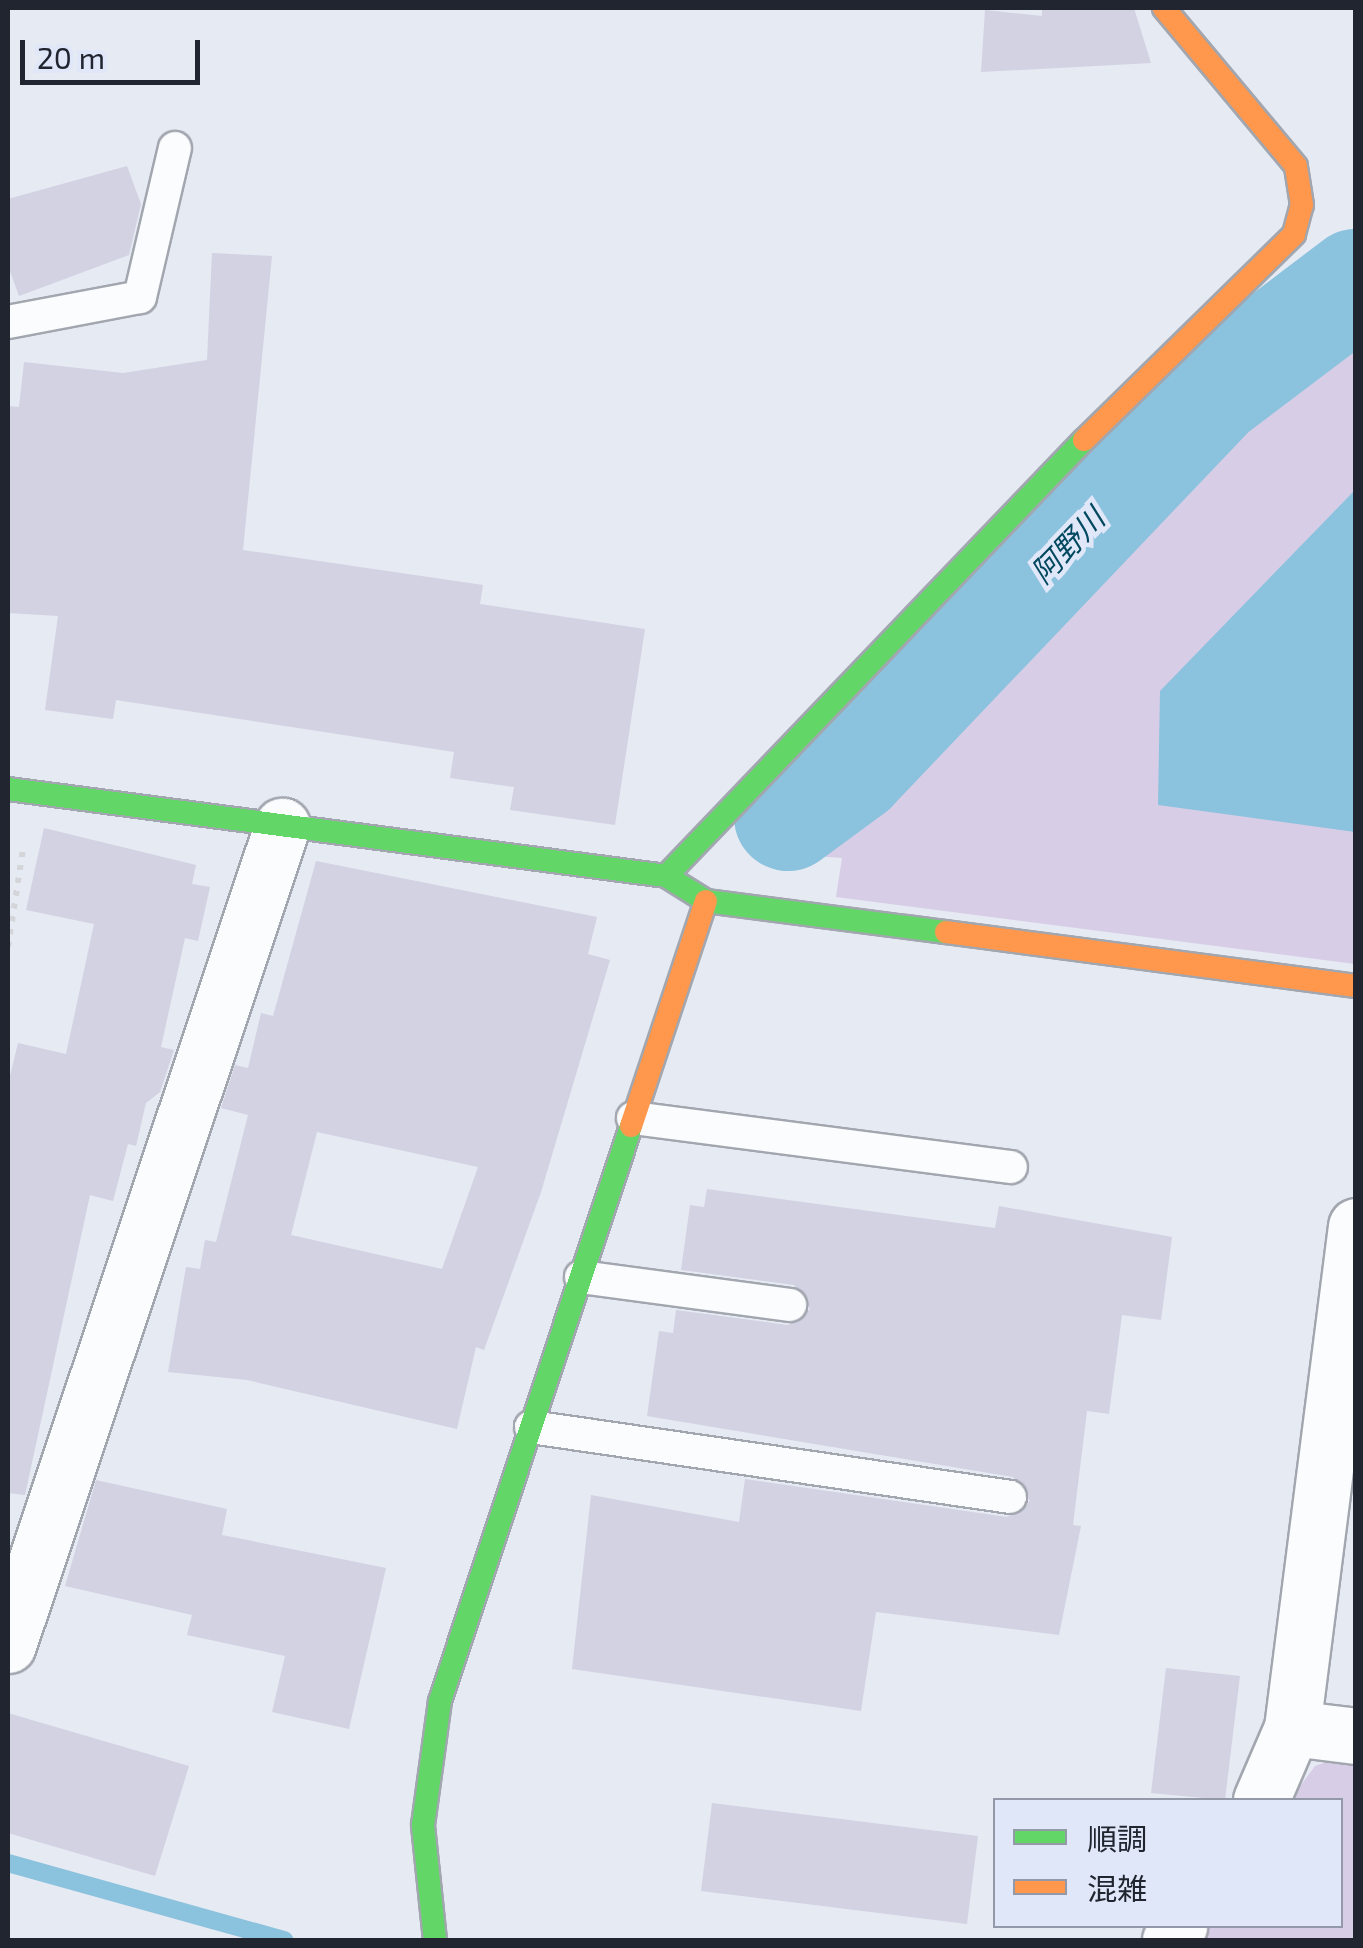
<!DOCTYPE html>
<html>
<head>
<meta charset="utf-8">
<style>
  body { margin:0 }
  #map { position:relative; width:1363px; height:1948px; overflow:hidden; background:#e6eaf3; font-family:"Exo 2","Noto Sans JP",sans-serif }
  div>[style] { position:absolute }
  .green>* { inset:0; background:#d7cde7 }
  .water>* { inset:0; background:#8bc2dd }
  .stream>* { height:18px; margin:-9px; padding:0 9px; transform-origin:9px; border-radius:9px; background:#8bc2dd }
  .river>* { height:108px; margin:-54px; padding:0 54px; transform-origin:54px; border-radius:54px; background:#8bc2dd }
  .building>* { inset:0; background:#d2d2e3 }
  .path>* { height:6px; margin-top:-3px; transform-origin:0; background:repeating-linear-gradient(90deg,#d4d5d8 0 5px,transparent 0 13px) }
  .roads { filter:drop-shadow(2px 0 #a2a6af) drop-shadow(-2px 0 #a2a6af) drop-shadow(0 2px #a2a6af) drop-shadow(0 -2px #a2a6af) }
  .lane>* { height:32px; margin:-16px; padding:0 16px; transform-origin:16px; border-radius:16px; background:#fbfcfd }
  .street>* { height:55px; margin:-27.5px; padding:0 27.5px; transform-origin:27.5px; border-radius:27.5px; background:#fbfcfd }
  .fast>* { height:22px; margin:-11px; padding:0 11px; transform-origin:11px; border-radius:11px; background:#63d668 }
  .slow>* { height:22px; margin:-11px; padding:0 11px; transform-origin:11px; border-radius:11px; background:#ff974d }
  span { translate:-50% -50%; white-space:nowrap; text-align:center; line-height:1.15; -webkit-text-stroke:9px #e0e7f9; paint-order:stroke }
  .water-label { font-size:30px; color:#02485f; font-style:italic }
  .frame { position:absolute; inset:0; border:10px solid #212530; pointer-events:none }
  .legend { position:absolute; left:993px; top:1798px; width:350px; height:130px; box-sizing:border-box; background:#e0e7f9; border:2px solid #9499a9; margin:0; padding:12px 18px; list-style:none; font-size:30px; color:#212530 }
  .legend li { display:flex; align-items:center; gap:20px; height:50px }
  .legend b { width:50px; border:2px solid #9499a9 }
  .scale { position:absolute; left:20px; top:40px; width:180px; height:45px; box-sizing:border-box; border:5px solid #212530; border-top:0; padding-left:12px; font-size:30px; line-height:35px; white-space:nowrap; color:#212530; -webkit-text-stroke:8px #e0e7f9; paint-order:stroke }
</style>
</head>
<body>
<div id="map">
  <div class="green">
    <div style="clip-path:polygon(1355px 318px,1355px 964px,836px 897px,842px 858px,814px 856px,1251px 389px)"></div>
    <div style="clip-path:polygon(1355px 1752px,1355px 1940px,1190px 1940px,1201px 1926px,1340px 1926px,1340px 1800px,1290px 1800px,1315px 1766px)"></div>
  </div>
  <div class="water">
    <div style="clip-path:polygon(1355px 490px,1355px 832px,1158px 805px,1160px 691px)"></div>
  </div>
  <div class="stream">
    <div style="left:8px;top:1863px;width:287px;rotate:15.6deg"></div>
  </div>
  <div class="river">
    <div style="left:788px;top:817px;width:81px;rotate:-36.4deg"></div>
    <div style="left:853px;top:769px;width:521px;rotate:-46.4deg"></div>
    <div style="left:1212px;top:392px;width:181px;rotate:-37.1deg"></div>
  </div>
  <div class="building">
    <div style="clip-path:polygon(1042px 8px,1134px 8px,1151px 63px,981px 72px,985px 10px,1042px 16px)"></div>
    <div style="clip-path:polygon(127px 166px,141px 204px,129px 255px,19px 296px,8px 266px,8px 199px)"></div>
    <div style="clip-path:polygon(212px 253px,272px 256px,243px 550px,483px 585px,480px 604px,645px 629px,615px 825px,510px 810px,514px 787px,450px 778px,454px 752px,116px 700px,113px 719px,45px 710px,58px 616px,8px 613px,8px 406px,19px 407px,24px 362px,123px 373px,207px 360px)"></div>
    <div style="clip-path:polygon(44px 828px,196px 865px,192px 884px,210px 887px,198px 941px,185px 938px,161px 1047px,174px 1050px,160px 1092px,146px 1103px,136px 1146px,128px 1144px,113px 1201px,90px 1195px,25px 1495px,8px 1493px,8px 1084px,18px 1043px,66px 1054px,94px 924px,26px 910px)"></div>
    <div style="clip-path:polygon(evenodd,316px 861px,597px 917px,588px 954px,610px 960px,541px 1192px,484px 1350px,476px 1347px,457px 1429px,247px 1380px,168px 1372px,186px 1267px,200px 1269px,205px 1240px,216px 1242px,248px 1115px,221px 1108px,235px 1065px,248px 1068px,261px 1013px,273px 1016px,316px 861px,317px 1132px,478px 1167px,442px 1269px,291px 1235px,317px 1132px)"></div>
    <div style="clip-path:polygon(707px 1189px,995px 1228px,999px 1206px,1172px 1237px,1161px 1320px,1122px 1315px,1109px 1414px,1087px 1411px,1073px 1525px,1081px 1526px,1059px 1635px,876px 1612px,861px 1711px,572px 1669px,591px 1495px,739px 1522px,745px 1479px,1007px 1517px,1030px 1501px,1013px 1477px,647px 1416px,659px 1331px,673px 1333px,676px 1310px,788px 1325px,810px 1309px,794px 1285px,681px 1270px,690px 1205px,704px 1207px)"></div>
    <div style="clip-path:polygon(96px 1480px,227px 1509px,222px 1535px,386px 1568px,349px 1729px,272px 1712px,285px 1656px,187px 1635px,192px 1615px,65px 1586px)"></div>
    <div style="clip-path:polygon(1166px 1668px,1240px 1676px,1225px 1800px,1151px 1793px)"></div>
    <div style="clip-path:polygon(8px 1713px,189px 1766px,155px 1876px,8px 1833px)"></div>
    <div style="clip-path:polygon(712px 1803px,978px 1836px,967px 1924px,701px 1891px)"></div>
  </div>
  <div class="path">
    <div style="left:8px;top:947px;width:99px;rotate:-81.3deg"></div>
  </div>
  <div class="roads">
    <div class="lane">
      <div style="left:8px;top:322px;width:134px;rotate:-10.7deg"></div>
      <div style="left:140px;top:297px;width:153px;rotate:-76.8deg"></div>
      <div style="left:633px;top:1118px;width:381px;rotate:7.4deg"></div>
      <div style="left:581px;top:1277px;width:211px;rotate:7.6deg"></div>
      <div style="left:531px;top:1427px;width:484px;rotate:8.3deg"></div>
    </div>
    <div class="street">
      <div style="left:8px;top:1645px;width:864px;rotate:-71.5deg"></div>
      <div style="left:1292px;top:1728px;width:64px;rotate:7.1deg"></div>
      <div style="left:1261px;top:1800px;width:78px;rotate:-66.7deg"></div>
      <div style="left:1292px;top:1728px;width:506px;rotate:-82.73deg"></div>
      <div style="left:1170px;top:1940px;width:17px;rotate:-57deg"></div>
    </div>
    <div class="fast">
      <div style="left:8px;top:789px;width:664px;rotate:7.53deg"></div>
      <div style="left:666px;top:876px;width:47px;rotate:32deg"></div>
      <div style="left:706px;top:901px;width:242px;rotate:7.4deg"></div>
      <div style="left:666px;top:876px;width:604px;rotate:-46.21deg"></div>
      <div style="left:435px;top:1940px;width:116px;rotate:-96deg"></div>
      <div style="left:423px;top:1825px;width:125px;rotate:-82.2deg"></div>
      <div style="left:440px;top:1701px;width:606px;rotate:-71.62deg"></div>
    </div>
    <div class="slow">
      <div style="left:1084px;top:440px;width:294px;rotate:-44.4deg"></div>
      <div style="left:1294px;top:234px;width:30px;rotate:-75deg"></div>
      <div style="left:1302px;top:205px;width:39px;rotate:-99deg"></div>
      <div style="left:1296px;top:166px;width:206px;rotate:-129.9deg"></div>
      <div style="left:946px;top:932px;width:414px;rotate:7.5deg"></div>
      <div style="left:631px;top:1126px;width:237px;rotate:-71.6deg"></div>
    </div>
  </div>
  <div class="water-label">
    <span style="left:1067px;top:545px;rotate:-46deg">阿野川</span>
  </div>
  <div class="frame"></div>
  <ul class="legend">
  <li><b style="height:12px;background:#63d668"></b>順調</li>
  <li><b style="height:12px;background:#ff974d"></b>混雑</li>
  </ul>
  <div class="scale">20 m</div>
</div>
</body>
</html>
